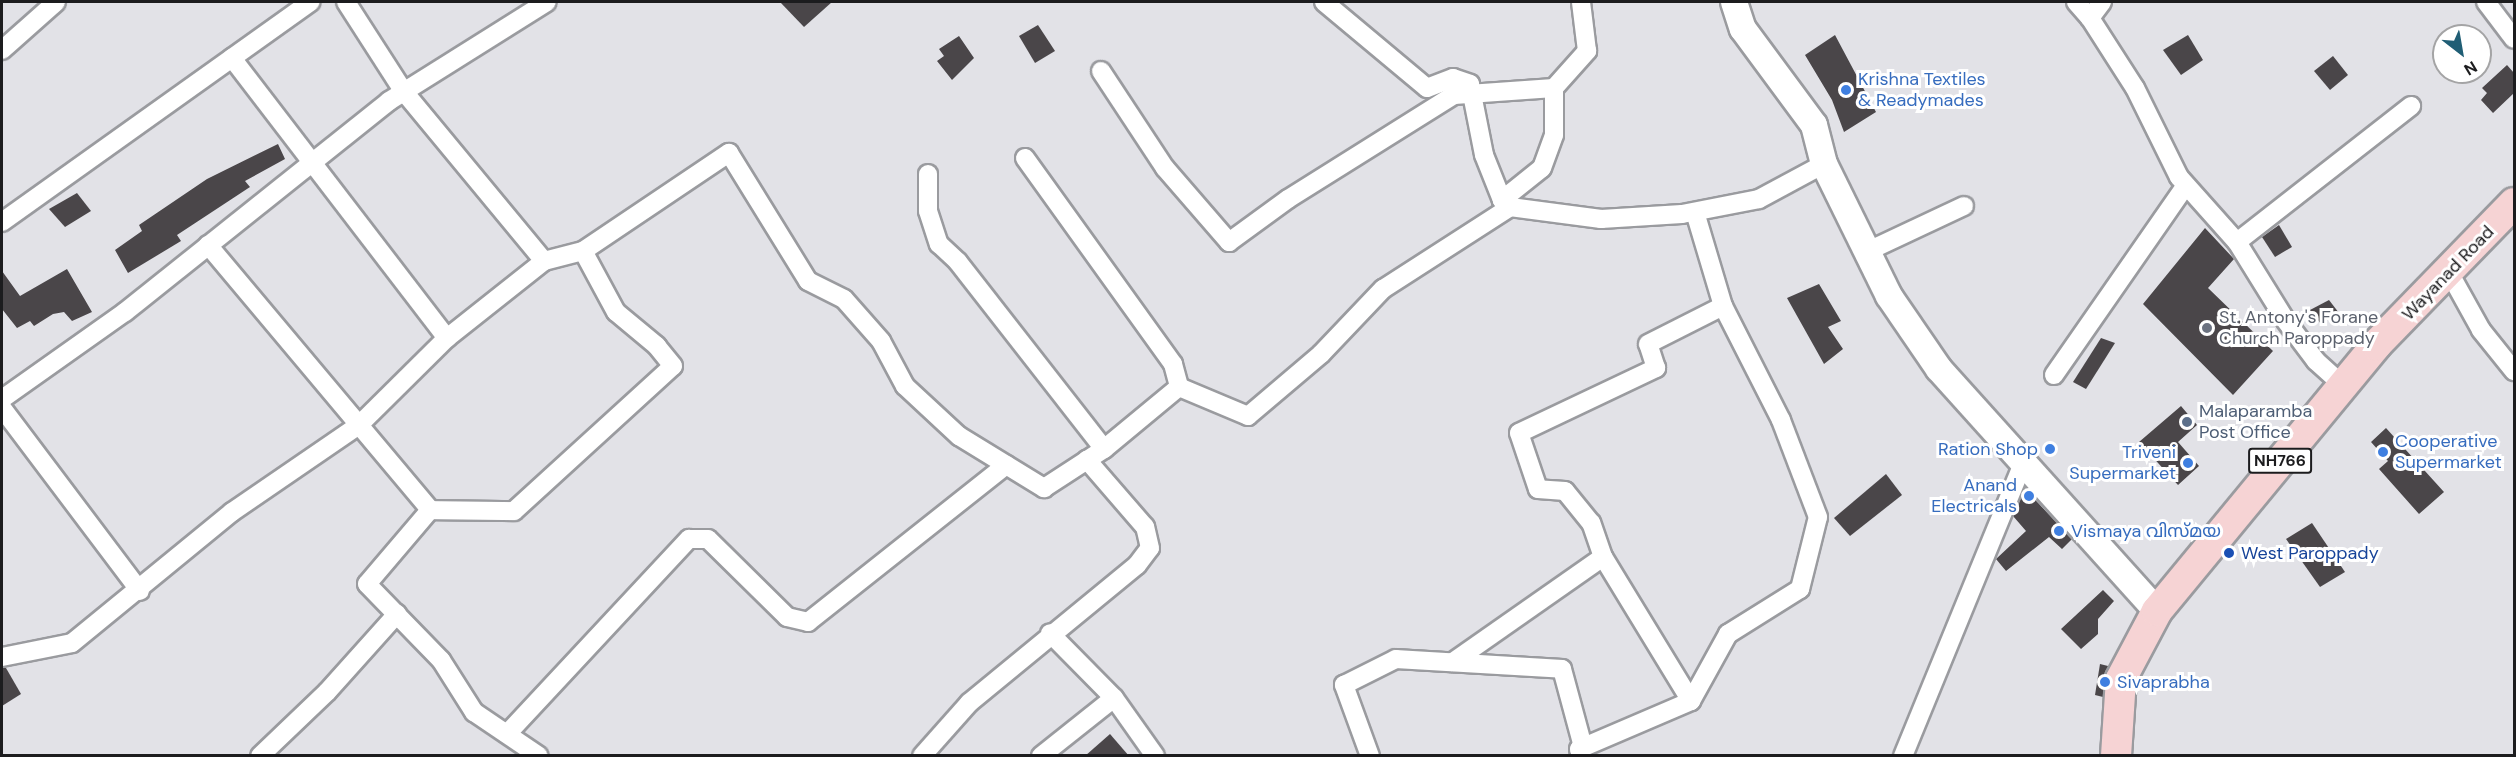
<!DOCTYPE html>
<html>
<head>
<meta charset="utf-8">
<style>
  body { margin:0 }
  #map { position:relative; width:2516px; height:757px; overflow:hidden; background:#e2e2e7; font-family:"DM Sans","Noto Sans Malayalam",sans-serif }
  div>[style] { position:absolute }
  .building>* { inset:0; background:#4a4649 }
  .roads { filter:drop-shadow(2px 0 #9a9b9f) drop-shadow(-2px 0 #9a9b9f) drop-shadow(0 2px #9a9b9f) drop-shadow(0 -2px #9a9b9f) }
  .minor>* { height:18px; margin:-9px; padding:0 9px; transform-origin:9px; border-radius:9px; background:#fff }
  .secondary>* { height:26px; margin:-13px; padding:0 13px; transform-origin:13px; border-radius:13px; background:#fff }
  .trunk>* { height:30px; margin:-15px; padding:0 15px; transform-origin:15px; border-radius:15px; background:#f6d3d4 }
  .dots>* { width:16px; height:16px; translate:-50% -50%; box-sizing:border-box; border:3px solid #fff; border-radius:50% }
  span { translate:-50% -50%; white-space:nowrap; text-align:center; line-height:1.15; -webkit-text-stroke:6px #fff; paint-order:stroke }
  .shield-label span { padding:2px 4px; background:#fff; border:2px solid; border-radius:4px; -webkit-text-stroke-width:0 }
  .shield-label { font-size:16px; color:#1c1c1e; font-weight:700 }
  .shop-label { font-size:18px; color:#366cbe }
  .left { translate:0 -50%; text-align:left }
  .right { translate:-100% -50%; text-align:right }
  .street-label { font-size:18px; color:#1c1c1e }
  .worship-label { font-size:18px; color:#5b616d }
  .service-label { font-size:18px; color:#4e5e75 }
  .transit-label { font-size:18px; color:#164399 }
  .frame { position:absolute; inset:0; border:3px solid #1c1c1e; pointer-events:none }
  .north { position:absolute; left:2432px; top:24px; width:60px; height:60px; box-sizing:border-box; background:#fff; border:2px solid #a4a4a5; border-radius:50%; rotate:149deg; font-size:16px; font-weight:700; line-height:24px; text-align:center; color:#1c1c1e }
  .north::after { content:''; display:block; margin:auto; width:21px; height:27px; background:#205e75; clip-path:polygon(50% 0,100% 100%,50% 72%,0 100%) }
</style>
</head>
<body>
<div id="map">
  <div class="building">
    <div style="clip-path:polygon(780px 2px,832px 2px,804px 27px)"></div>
    <div style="clip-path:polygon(1038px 25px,1055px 51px,1035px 63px,1019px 36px)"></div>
    <div style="clip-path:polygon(1835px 35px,1876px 112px,1844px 132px,1832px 100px,1805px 55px)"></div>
    <div style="clip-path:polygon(2188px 35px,2203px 60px,2181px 75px,2163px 50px)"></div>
    <div style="clip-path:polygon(959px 36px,974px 58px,952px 80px,937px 61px,944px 56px,939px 49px)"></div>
    <div style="clip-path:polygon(2333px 56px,2348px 75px,2330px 90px,2314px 71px)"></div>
    <div style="clip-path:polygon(2507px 65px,2514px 73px,2514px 93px,2493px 113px,2481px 100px,2487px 93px,2482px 88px)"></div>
    <div style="clip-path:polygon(278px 144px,285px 159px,245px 181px,250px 187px,177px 235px,181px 241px,128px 273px,115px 250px,142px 231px,139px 225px,207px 179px)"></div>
    <div style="clip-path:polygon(77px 193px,91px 211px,65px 227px,49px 209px)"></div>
    <div style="clip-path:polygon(2279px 225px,2292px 247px,2275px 257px,2262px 237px)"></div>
    <div style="clip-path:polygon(2205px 228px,2234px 259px,2208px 288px,2273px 351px,2233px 395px,2143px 304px)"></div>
    <div style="clip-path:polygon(67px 269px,92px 312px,72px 321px,64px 312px,53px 314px,34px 326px,30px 321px,17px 328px,2px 309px,2px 271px,20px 296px)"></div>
    <div style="clip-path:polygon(1819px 284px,1841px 321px,1828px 327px,1843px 349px,1824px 364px,1787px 298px)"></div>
    <div style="clip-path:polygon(2329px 300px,2339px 313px,2321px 324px,2310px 310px)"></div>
    <div style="clip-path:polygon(2101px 338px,2115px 343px,2086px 389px,2073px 382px)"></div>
    <div style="clip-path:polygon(2181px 406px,2197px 425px,2178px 442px,2199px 466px,2178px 485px,2139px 442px)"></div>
    <div style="clip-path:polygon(2386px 428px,2444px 492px,2419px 514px,2379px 469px,2388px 461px,2371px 442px)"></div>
    <div style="clip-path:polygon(1886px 474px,1902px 495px,1850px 536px,1834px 518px)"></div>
    <div style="clip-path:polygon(2025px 489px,2072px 539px,2062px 549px,2049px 537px,2006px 571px,1996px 559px,2026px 531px,2013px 516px)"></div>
    <div style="clip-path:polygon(2312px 523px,2345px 572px,2320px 587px,2286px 539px)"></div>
    <div style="clip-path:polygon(2103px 590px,2114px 601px,2098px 619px,2098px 634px,2081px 649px,2061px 629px)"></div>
    <div style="clip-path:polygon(2100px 664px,2108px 666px,2103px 697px,2095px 695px)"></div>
    <div style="clip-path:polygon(2px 668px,6px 668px,21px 694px,2px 706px)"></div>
    <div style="clip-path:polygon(1110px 734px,1129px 756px,1085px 756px)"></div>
  </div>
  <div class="roads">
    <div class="minor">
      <div style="left:1324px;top:2px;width:134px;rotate:39.9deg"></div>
      <div style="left:1427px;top:88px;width:28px;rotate:-21deg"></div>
      <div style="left:1453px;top:78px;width:18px;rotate:19deg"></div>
      <div style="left:1470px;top:84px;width:72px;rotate:78.8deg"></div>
      <div style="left:1484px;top:155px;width:48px;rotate:68.2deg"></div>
      <div style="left:2076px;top:2px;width:21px;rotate:49deg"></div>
      <div style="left:2102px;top:2px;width:20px;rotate:127deg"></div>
      <div style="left:2090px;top:18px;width:83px;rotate:57.3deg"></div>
      <div style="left:2135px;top:88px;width:99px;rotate:63.7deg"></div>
      <div style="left:2179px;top:177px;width:87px;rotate:48.3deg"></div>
      <div style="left:2237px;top:242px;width:93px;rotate:58.2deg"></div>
      <div style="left:2286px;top:321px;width:50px;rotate:53.1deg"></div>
      <div style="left:2316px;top:361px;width:36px;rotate:42deg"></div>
      <div style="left:2486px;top:2px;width:46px;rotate:52.9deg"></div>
      <div style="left:2px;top:50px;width:72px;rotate:-41.6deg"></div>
      <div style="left:232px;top:58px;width:353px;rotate:52.5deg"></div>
      <div style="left:1101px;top:71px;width:116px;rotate:56.6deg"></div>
      <div style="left:1165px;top:168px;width:98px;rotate:49.1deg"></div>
      <div style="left:1229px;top:242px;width:73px;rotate:-36.1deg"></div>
      <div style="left:1288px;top:199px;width:196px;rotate:-32.1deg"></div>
      <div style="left:1454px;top:95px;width:100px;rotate:-4deg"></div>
      <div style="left:1025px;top:158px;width:254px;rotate:54.3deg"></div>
      <div style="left:1173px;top:364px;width:24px;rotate:75deg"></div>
      <div style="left:928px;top:174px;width:37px;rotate:90deg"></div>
      <div style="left:928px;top:211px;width:35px;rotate:72deg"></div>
      <div style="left:939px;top:244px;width:26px;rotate:43deg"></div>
      <div style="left:958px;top:262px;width:237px;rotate:52deg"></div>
      <div style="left:1510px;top:207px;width:11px;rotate:-139deg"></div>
      <div style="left:1502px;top:200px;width:51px;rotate:-38.7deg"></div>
      <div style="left:1542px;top:168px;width:35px;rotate:-70deg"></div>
      <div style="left:1554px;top:135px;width:47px;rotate:-90deg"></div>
      <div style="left:1554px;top:88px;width:50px;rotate:-48.3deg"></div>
      <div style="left:1587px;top:51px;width:49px;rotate:-97deg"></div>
      <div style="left:2px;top:222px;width:379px;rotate:-35.5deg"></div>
      <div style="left:2237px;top:242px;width:221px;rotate:-38deg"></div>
      <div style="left:208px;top:245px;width:346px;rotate:50deg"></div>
      <div style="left:430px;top:510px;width:97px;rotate:130.4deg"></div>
      <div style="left:367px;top:584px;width:106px;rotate:45.8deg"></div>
      <div style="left:441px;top:660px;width:62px;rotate:57.6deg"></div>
      <div style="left:474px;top:712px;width:78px;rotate:34.1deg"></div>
      <div style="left:1868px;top:251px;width:106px;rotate:-25.1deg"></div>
      <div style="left:544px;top:261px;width:40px;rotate:-14.4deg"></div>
      <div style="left:2450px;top:274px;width:64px;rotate:61deg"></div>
      <div style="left:2481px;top:330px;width:53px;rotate:51.2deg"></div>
      <div style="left:2054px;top:375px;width:231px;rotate:-55.2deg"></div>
      <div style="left:2px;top:399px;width:151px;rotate:-35.3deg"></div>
      <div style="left:125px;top:312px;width:338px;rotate:-38.6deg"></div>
      <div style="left:389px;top:101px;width:186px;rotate:-32.1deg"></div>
      <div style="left:2px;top:408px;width:229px;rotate:53deg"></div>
      <div style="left:430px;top:510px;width:84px;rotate:0.7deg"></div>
      <div style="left:514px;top:511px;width:215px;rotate:-42.4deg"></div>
      <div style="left:673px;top:366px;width:26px;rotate:-129deg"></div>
      <div style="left:657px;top:346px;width:53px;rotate:-140.3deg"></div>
      <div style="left:616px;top:312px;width:69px;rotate:-118.4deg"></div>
      <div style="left:583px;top:251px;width:176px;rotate:-33.9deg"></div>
      <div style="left:729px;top:153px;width:150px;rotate:58.3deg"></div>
      <div style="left:808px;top:281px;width:40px;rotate:26.6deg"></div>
      <div style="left:844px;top:299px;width:56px;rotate:48.6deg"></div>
      <div style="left:881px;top:341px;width:51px;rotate:61.9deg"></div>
      <div style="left:905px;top:386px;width:74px;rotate:42.8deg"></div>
      <div style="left:959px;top:436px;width:100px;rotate:31.5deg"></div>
      <div style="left:1044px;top:488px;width:72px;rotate:-33deg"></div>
      <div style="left:1104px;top:449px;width:97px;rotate:-39.6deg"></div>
      <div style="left:1179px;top:387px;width:75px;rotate:22.8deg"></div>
      <div style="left:1248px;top:416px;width:96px;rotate:-40.3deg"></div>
      <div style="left:1321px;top:354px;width:90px;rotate:-46.4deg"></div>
      <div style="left:1383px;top:289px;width:151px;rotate:-32.8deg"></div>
      <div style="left:1510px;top:207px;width:92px;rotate:7.5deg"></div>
      <div style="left:1601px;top:219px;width:81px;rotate:-3.5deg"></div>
      <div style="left:1682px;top:214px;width:78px;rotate:-11deg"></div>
      <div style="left:1759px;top:199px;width:74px;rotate:-28.3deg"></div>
      <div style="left:2px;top:657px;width:71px;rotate:-11.3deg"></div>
      <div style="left:72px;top:643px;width:207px;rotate:-39.3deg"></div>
      <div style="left:232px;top:512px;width:154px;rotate:-34.4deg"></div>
      <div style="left:359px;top:425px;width:124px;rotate:-44.7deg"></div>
      <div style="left:447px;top:338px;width:124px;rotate:-38.4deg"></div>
      <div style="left:544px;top:261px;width:219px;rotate:-129.6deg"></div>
      <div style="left:404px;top:92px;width:107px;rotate:-122.8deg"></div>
      <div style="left:1453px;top:662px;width:183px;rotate:-35deg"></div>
      <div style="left:1114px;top:698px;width:71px;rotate:54.7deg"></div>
      <div style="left:1691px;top:701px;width:77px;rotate:-61.1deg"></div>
      <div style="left:1728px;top:634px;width:85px;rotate:-32deg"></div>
      <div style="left:1800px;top:589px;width:74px;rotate:-76deg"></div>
      <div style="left:1818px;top:517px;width:104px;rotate:-110.9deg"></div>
      <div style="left:1781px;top:420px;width:128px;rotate:-117deg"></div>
      <div style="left:1723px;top:306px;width:98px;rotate:-106.6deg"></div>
      <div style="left:507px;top:734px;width:267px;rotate:-47deg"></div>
      <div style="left:689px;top:539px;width:19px"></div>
      <div style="left:708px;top:539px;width:111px;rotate:44.6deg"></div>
      <div style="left:787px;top:617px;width:22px;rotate:13deg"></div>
      <div style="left:808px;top:622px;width:253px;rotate:-38.4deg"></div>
      <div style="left:260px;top:756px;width:93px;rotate:-43.7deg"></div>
      <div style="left:327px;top:692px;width:105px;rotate:-48.1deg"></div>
      <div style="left:922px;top:756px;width:71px;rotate:-48.4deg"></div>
      <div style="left:969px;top:703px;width:217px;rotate:-39.4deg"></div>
      <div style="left:1137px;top:565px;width:21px;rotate:-53deg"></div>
      <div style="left:1150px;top:548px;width:22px;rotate:-103deg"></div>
      <div style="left:1145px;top:527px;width:89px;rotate:-130.9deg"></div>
      <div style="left:1041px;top:756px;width:93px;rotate:-38.5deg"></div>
      <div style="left:1114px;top:698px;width:91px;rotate:-134.6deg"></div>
      <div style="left:1370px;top:756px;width:76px;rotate:-110.1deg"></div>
      <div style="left:1344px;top:685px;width:58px;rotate:-26.6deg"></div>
      <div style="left:1396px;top:659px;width:166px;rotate:3.4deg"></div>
      <div style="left:1562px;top:669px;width:81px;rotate:74.9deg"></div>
      <div style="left:1581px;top:756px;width:7px;rotate:-106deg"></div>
      <div style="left:1579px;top:749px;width:122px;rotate:-23.2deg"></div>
      <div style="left:1691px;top:701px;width:169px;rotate:-121.4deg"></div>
      <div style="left:1603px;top:557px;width:36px;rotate:-109deg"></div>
      <div style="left:1591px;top:523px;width:41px;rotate:-129.1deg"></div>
      <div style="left:1565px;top:491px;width:27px;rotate:-176deg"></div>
      <div style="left:1538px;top:489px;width:59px;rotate:-108.7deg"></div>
      <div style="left:1519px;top:433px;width:152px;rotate:-25.4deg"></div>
      <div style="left:1656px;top:368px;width:25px;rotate:-108deg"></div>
      <div style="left:1648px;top:344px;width:84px;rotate:-26.9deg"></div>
      <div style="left:1903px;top:756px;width:317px;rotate:-67.7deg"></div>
    </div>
    <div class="secondary">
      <div style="left:1734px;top:2px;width:28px;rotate:72deg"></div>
      <div style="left:1743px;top:29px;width:119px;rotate:53.5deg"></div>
      <div style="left:1814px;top:125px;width:40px;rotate:75.6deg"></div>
      <div style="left:1824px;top:164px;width:147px;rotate:63.8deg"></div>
      <div style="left:1889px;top:296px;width:88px;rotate:55.6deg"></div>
      <div style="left:1939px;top:369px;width:326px;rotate:48deg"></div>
    </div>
    <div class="trunk">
      <div style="left:2116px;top:756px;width:77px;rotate:-86.3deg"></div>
      <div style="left:2121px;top:679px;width:77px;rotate:-62.1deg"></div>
      <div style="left:2157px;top:611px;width:345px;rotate:-50.5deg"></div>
      <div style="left:2376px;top:345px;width:198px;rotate:-45.8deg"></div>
    </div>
  </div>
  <div class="dots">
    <div style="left:1846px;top:90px;background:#3f7fe0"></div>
    <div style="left:2207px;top:328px;background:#6b7280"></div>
    <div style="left:2187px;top:422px;background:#5c6f8a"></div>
    <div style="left:2050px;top:449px;background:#3f7fe0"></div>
    <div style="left:2383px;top:452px;background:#3f7fe0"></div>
    <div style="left:2188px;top:463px;background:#3f7fe0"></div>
    <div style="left:2029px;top:496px;background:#3f7fe0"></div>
    <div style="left:2059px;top:531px;background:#3f7fe0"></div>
    <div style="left:2229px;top:553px;background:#1a4fb4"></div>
    <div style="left:2105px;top:682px;background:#3f7fe0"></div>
  </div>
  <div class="shield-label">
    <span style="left:2280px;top:461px">NH766</span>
  </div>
  <div class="shop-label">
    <span class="left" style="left:1858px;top:90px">Krishna Textiles<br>&amp; Readymades</span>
    <span class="left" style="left:2395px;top:452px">Cooperative<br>Supermarket</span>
    <span class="right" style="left:2038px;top:449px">Ration Shop</span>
    <span class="right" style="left:2176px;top:463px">Triveni<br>Supermarket</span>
    <span class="right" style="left:2017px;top:496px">Anand<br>Electricals</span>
    <span class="left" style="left:2071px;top:531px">Vismaya വിസ്മയ</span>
    <span class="left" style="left:2117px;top:682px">Sivaprabha</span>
  </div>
  <div class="street-label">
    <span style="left:2448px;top:273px;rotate:-46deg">Wayanad Road</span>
  </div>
  <div class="worship-label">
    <span class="left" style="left:2219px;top:328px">St. Antony's Forane<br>Church Paroppady</span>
  </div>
  <div class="service-label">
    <span class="left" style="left:2199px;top:422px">Malaparamba<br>Post Office</span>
  </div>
  <div class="transit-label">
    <span class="left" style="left:2241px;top:553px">West Paroppady</span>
  </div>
  <div class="frame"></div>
  <div class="north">N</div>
</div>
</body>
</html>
